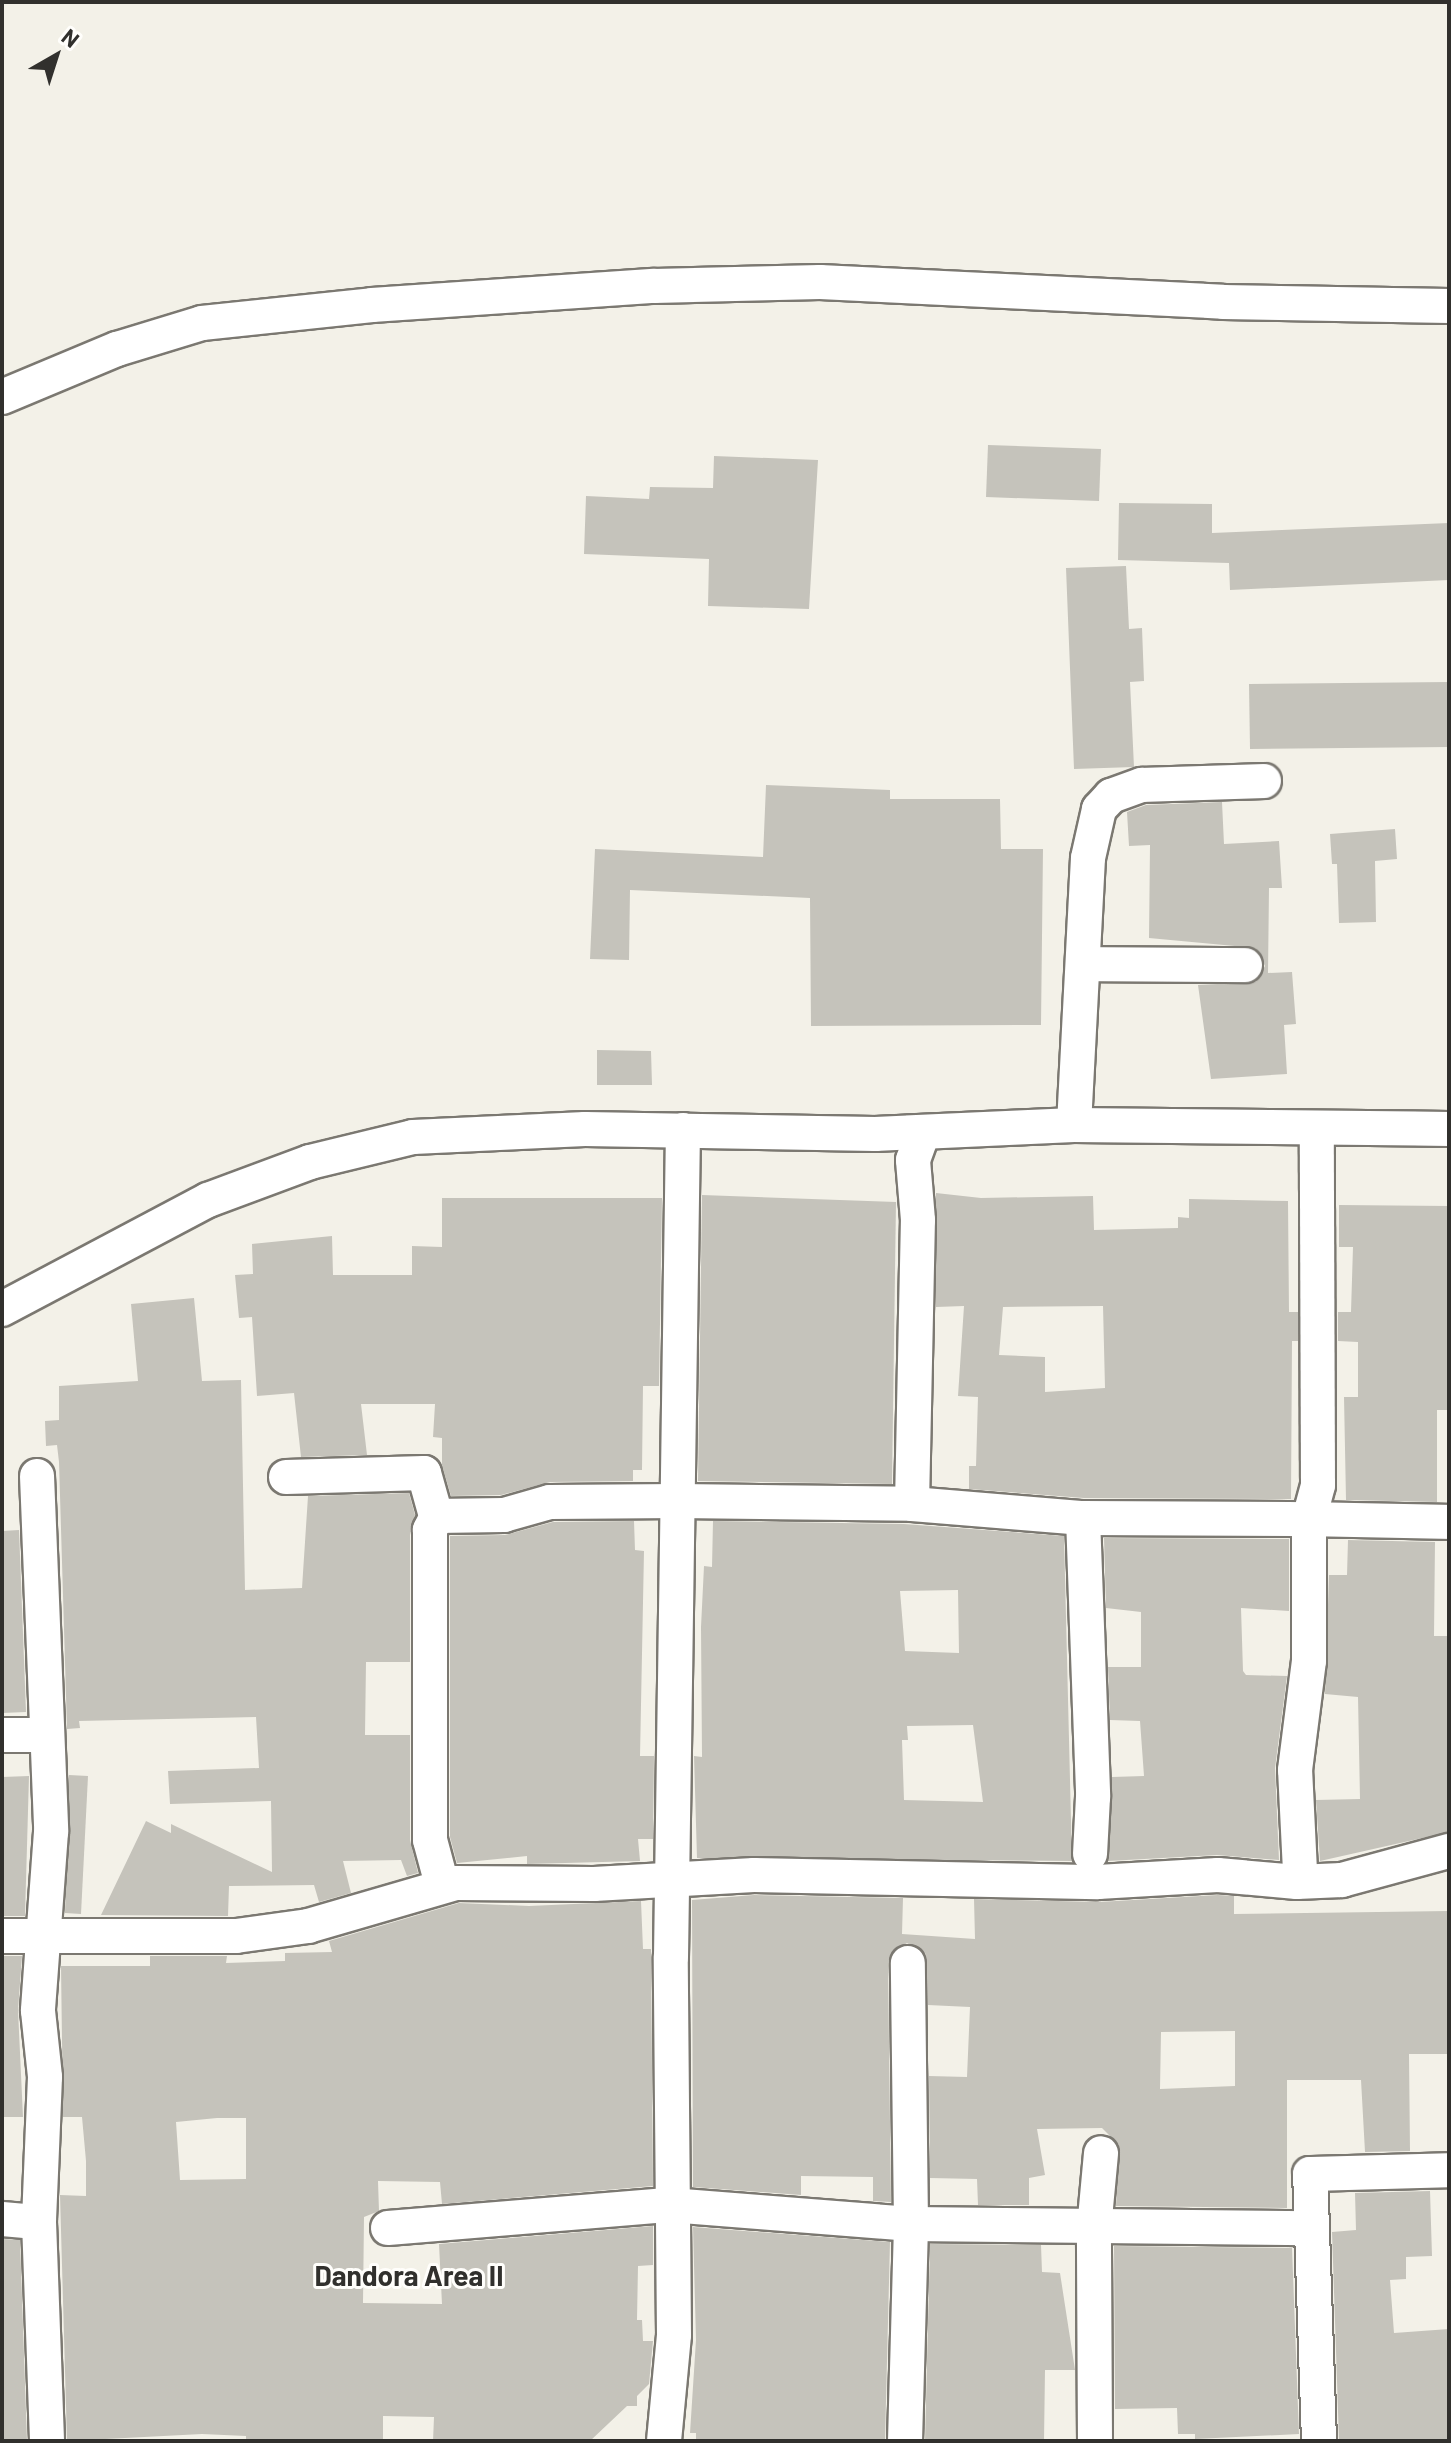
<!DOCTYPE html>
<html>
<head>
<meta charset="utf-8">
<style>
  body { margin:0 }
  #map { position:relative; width:1451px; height:2443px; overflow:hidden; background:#f3f1e8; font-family:Barlow,sans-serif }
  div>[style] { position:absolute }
  .building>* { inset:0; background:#c5c3bb }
  .roads { filter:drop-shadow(2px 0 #7b7871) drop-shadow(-2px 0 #7b7871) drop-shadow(0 2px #7b7871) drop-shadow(0 -2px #7b7871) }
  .minor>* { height:34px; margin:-17px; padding:0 17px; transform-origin:17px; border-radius:17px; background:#fff }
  span { translate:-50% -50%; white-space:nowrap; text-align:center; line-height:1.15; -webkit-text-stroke:6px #fffefb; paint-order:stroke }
  .quarter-label { font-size:28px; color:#31302d; font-weight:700 }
  .frame { position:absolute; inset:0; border:4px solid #31302d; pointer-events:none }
  .north { position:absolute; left:16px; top:16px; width:80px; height:80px; -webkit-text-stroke:6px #fffefb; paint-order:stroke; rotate:39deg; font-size:22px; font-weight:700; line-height:32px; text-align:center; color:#31302d }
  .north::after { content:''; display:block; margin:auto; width:28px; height:36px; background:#31302d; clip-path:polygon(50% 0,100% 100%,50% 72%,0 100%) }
</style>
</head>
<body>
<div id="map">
  <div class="building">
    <div style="clip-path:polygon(988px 445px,1101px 449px,1099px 501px,986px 497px)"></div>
    <div style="clip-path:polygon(714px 456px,818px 460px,809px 609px,708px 606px,709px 559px,584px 554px,586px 496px,649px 499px,650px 487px,713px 488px)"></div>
    <div style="clip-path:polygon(1119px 503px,1212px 504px,1212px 533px,1449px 523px,1449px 580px,1230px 590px,1229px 563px,1118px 560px)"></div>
    <div style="clip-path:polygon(1126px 566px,1129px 629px,1142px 628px,1144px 681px,1130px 682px,1134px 767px,1074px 769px,1066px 568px)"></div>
    <div style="clip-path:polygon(1449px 682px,1449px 747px,1250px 749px,1249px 684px)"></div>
    <div style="clip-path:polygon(766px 785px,890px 790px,890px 799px,1000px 799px,1001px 849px,1043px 849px,1041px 1025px,811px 1026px,810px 898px,630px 890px,629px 960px,590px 959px,595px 849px,763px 857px)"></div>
    <div style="clip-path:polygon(1222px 802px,1224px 844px,1279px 841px,1282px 888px,1269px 888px,1268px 973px,1292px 972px,1296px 1024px,1284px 1025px,1287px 1074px,1211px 1079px,1198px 985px,1256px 982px,1265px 966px,1256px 948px,1149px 938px,1150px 845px,1129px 846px,1127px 812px,1146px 805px)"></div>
    <div style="clip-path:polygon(1395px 829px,1397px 859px,1375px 861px,1376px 922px,1339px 923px,1337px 864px,1332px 864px,1330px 834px)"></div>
    <div style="clip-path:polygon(597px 1050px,651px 1051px,652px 1085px,597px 1085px)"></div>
    <div style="clip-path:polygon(evenodd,936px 1193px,981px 1198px,1093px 1196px,1094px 1230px,1178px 1228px,1178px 1217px,1189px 1218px,1189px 1199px,1288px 1201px,1289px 1312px,1298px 1312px,1298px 1341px,1292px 1341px,1291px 1499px,1084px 1498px,969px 1489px,969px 1466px,976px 1466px,978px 1397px,958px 1396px,964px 1306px,936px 1307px,936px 1193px,1103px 1306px,1105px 1388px,1045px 1392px,1045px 1357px,999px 1355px,1003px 1307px,1103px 1306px)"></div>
    <div style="clip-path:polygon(702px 1195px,896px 1202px,892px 1484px,698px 1481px)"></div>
    <div style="clip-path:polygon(442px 1198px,662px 1198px,659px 1386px,643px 1386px,642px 1470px,633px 1470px,633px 1481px,550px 1482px,501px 1495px,451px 1496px,442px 1465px,442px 1438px,433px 1437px,435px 1404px,361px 1404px,367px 1455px,301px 1457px,294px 1393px,257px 1396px,252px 1317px,239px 1318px,235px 1275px,253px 1274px,252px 1244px,332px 1236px,333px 1275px,412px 1275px,412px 1246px,442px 1247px)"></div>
    <div style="clip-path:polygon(1339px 1205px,1449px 1206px,1449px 1410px,1437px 1410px,1437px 1502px,1346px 1500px,1344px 1397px,1358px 1397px,1358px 1342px,1338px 1341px,1338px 1312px,1351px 1312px,1353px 1247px,1339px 1247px)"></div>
    <div style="clip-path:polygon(194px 1298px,202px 1381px,241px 1380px,245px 1590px,302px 1588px,308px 1496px,409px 1493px,415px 1515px,410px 1530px,410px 1662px,366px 1662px,365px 1735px,410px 1735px,410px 1840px,418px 1873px,407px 1876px,401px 1860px,343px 1861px,351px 1893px,319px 1902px,314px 1885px,229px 1886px,228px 1916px,101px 1915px,146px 1821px,171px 1833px,171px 1824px,272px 1872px,271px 1801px,170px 1804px,168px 1771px,259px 1768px,256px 1717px,79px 1721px,80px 1728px,67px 1729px,59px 1462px,57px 1445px,46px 1446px,45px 1421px,59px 1420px,59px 1386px,138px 1381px,131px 1304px)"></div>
    <div style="clip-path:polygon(634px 1521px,635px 1550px,644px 1551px,640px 1756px,654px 1756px,653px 1839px,638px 1839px,640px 1861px,527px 1864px,527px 1856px,457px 1863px,450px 1837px,450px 1536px,505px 1535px,553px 1522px)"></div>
    <div style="clip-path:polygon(evenodd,713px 1521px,904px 1524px,1064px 1536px,1072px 1861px,697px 1858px,694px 1756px,702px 1757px,701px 1627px,704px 1566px,712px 1567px,713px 1521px,958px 1590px,959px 1653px,905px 1651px,900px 1591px,958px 1590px,713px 1521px,973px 1725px,983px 1802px,904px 1800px,902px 1740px,908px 1740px,907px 1726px,973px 1725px)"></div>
    <div style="clip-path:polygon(19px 1530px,26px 1712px,2px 1713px,2px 1531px)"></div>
    <div style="clip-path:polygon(1104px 1538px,1289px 1539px,1289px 1611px,1241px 1608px,1243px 1671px,1246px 1675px,1287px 1676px,1275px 1768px,1279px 1860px,1217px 1855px,1108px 1861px,1112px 1777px,1144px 1776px,1140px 1721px,1110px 1720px,1108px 1667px,1141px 1667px,1141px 1612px,1106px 1608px)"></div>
    <div style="clip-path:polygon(1348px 1540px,1435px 1542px,1434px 1636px,1449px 1636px,1449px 1832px,1320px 1861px,1316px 1800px,1360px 1799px,1358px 1697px,1325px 1694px,1329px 1575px,1347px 1575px)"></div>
    <div style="clip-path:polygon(69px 1775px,88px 1776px,81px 1914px,65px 1913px)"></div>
    <div style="clip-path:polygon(29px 1776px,25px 1916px,2px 1916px,2px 1777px)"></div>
    <div style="clip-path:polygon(evenodd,754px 1895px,903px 1898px,902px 1934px,975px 1939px,974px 1899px,1099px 1902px,1218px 1895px,1234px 1896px,1234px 1914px,1449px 1911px,1447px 2054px,1409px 2054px,1410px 2151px,1365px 2152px,1361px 2080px,1287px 2080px,1287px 2208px,1116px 2206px,1119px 2145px,1102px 2128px,1037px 2129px,1045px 2175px,1029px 2178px,1029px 2205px,978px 2205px,977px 2179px,930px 2178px,929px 2076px,967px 2077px,970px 2007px,928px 2005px,926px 1954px,907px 1943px,891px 1953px,888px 1963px,891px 2202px,873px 2201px,873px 2177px,801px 2176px,801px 2195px,693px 2187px,692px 1900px,754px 1895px,1235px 2031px,1235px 2086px,1160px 2089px,1161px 2032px,1235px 2031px)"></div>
    <div style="clip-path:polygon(evenodd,641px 1901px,643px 1949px,651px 1949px,653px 2186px,442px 2204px,440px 2182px,378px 2181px,379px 2211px,364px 2217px,363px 2303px,442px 2304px,439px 2244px,653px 2226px,653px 2265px,638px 2266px,637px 2320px,642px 2320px,643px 2341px,653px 2341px,649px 2384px,637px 2396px,637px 2406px,627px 2406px,590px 2441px,433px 2441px,434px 2417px,383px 2416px,383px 2441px,246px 2441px,246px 2436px,202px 2434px,67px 2441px,60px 2195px,86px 2196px,86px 2161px,82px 2117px,63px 2117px,61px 1966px,150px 1966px,150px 1956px,227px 1956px,226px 1963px,285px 1961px,285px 1953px,332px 1952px,329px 1941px,459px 1903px,529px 1906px,641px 1901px,217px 2118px,246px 2118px,246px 2179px,180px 2180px,176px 2122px,217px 2118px)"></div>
    <div style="clip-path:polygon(2px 1956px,22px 1956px,18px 2010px,23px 2117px,2px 2117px)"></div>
    <div style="clip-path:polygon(1430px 2191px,1432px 2256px,1406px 2257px,1406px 2279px,1390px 2280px,1394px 2333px,1449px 2329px,1449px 2441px,1339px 2441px,1332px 2232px,1356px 2230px,1355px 2193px)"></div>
    <div style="clip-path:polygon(693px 2227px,890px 2242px,885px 2441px,696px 2441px,696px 2433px,690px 2433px,696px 2340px)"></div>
    <div style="clip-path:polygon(2px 2239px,20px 2240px,27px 2441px,2px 2441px)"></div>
    <div style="clip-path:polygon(930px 2244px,1041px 2245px,1042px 2272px,1060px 2273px,1075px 2370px,1045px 2370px,1044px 2441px,925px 2441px)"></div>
    <div style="clip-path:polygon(1114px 2246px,1292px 2248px,1299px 2434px,1195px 2439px,1195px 2434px,1178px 2434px,1177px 2408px,1115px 2409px)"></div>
  </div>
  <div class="roads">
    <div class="minor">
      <div style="left:2px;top:397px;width:125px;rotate:-22.7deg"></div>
      <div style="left:117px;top:349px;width:89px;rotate:-17deg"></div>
      <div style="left:202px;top:323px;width:171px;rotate:-6deg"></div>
      <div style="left:372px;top:305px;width:283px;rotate:-3.9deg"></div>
      <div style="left:654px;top:286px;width:166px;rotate:-1.4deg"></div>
      <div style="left:820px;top:282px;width:403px;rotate:2.8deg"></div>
      <div style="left:1223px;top:302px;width:226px;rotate:1deg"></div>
      <div style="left:1083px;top:964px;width:162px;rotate:0.4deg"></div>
      <div style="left:1074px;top:1125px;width:267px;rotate:-87deg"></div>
      <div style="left:1088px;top:858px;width:50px;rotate:-77.3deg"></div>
      <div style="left:1099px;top:809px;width:18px;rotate:-47deg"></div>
      <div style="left:1111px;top:796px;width:33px;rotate:-20deg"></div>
      <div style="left:1142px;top:785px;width:122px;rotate:-1.9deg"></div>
      <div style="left:2px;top:1309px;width:233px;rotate:-27.9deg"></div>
      <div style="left:208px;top:1200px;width:109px;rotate:-20.4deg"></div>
      <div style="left:310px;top:1162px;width:106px;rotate:-13.6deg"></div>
      <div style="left:413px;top:1137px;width:172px;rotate:-2.7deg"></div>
      <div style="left:585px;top:1129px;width:290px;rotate:1deg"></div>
      <div style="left:875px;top:1134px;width:199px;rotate:-2.6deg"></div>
      <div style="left:1074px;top:1125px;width:375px;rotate:0.6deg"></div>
      <div style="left:37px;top:1476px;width:356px;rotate:87.7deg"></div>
      <div style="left:51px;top:1832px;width:179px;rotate:94.2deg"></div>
      <div style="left:38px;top:2011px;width:66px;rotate:83.9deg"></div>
      <div style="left:45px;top:2077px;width:145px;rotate:92.4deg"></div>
      <div style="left:39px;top:2222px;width:219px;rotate:87.9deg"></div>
      <div style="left:286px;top:1477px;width:138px;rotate:-1.7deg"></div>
      <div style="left:424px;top:1473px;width:45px;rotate:74.4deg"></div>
      <div style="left:436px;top:1516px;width:68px;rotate:-0.8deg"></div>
      <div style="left:504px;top:1515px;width:48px;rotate:-15.8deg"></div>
      <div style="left:550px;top:1502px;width:129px;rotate:-0.4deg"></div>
      <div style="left:679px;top:1501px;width:233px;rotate:0.7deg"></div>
      <div style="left:912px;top:1504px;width:172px;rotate:4.7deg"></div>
      <div style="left:1083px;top:1518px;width:226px;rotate:0.3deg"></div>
      <div style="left:1309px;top:1519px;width:35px;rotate:-75deg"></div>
      <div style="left:1318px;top:1485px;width:356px;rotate:-90.2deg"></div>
      <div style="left:912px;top:1504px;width:284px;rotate:-88.8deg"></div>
      <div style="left:918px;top:1220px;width:60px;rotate:-94.8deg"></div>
      <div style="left:913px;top:1160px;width:29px;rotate:-70deg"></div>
      <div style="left:437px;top:1516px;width:16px;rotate:117deg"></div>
      <div style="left:430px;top:1530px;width:310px;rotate:90deg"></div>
      <div style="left:430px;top:1840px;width:31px;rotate:75deg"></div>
      <div style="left:1083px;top:1518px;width:279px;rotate:87.9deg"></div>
      <div style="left:1093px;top:1797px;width:57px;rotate:93deg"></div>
      <div style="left:2px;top:1735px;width:45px"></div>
      <div style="left:1300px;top:1871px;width:101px;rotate:-92.8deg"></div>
      <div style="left:1295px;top:1770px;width:110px;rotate:-82.7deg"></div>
      <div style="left:1309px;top:1661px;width:142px;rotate:-90deg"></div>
      <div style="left:1309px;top:1519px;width:140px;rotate:1.2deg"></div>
      <div style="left:2px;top:1936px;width:234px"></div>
      <div style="left:236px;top:1936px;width:73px;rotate:-7.9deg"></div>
      <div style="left:308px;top:1926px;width:154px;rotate:-16.2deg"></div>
      <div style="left:456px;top:1883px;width:138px;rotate:0.4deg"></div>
      <div style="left:594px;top:1884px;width:160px;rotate:-3.2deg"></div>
      <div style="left:754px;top:1875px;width:344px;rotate:1.2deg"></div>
      <div style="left:1098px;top:1882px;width:120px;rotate:-3.3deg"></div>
      <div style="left:1218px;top:1875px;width:79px;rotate:5.1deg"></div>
      <div style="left:1297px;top:1882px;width:45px;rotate:-2.5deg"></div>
      <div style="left:1342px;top:1880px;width:111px;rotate:-15.2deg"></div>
      <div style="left:2px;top:2219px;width:37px;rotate:5deg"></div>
      <div style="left:388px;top:2228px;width:283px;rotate:-4.7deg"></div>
      <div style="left:670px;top:2205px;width:242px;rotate:4.5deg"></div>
      <div style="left:911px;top:2224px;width:399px;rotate:0.6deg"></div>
      <div style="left:664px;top:2441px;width:106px;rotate:-84.6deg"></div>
      <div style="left:674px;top:2335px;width:378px;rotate:-90.5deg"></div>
      <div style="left:671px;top:1957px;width:827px;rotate:-89.17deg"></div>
      <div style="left:905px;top:2441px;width:217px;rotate:-88.4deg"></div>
      <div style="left:911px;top:2224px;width:261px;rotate:-90.7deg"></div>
      <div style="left:1095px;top:2441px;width:212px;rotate:-90.3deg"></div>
      <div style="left:1094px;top:2229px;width:76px;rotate:-84.7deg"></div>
      <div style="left:1319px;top:2441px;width:267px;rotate:-91.9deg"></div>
      <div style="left:1310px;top:2174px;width:139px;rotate:-1.6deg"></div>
    </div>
  </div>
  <div class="quarter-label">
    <span style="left:409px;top:2275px">Dandora Area II</span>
  </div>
  <div class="frame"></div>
  <div class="north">N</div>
</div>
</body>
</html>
